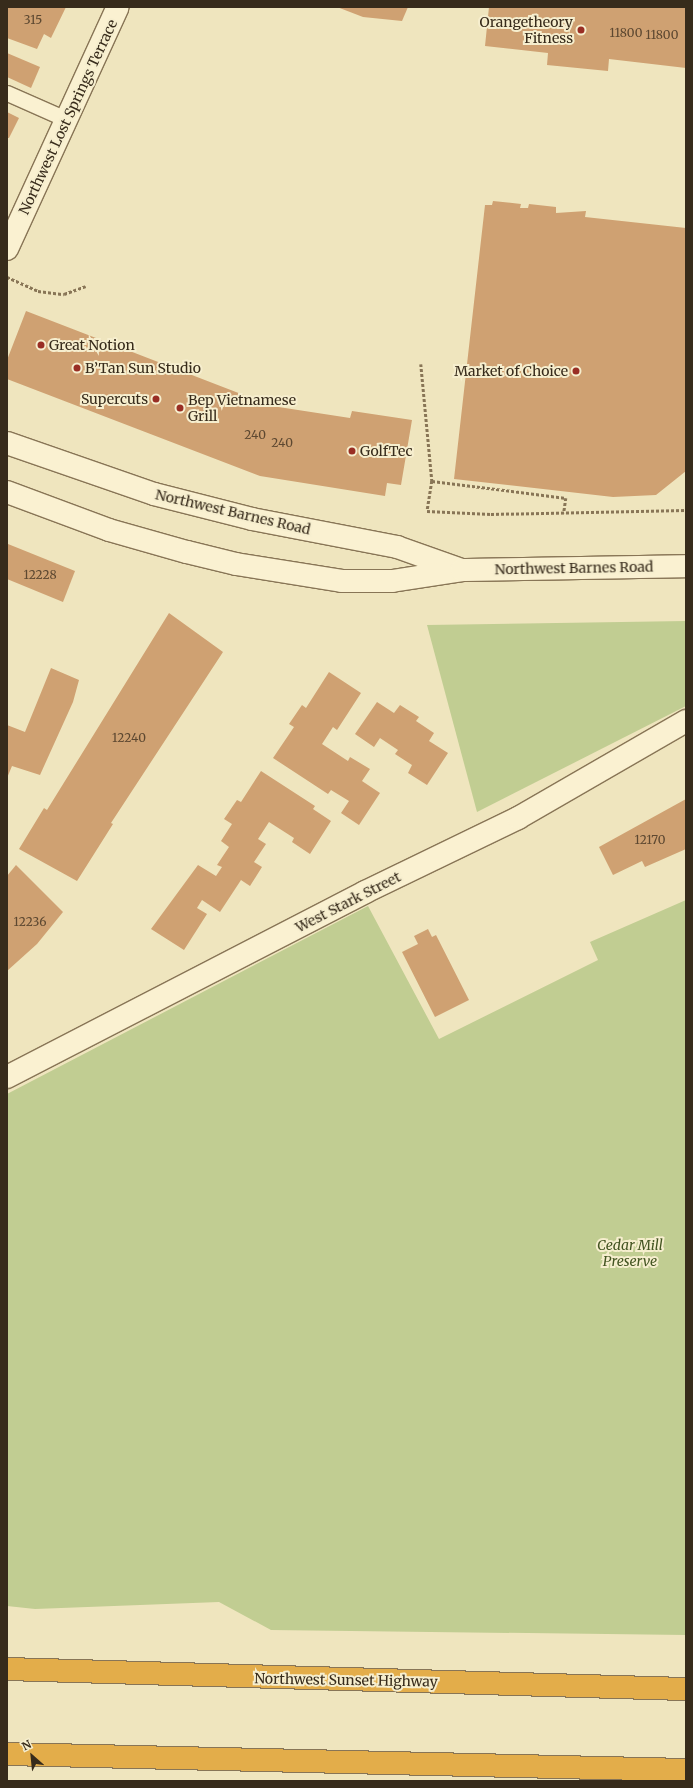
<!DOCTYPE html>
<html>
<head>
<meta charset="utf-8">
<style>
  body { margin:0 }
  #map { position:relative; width:693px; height:1788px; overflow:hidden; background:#efe5be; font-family:Merriweather,serif }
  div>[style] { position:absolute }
  .green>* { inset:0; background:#c1cd92 }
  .building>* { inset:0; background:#cfa172 }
  .path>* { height:2.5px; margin-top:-1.25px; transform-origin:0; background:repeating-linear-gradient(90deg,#887556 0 3px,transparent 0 5px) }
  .roads { filter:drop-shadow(1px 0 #887556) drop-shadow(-1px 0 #887556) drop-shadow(0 1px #887556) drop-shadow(0 -1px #887556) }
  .service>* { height:15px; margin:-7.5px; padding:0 7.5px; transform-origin:7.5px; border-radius:7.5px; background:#faf1d1 }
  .minor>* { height:22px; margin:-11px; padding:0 11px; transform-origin:11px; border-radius:11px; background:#faf1d1 }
  .secondary>* { height:22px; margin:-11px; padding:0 11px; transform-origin:11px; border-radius:11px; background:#faf1d1 }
  .motorway>* { height:22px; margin:-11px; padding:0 11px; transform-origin:11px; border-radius:11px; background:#e3ad4a }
  .dots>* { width:11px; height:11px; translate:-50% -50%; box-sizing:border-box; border:2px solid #f6eece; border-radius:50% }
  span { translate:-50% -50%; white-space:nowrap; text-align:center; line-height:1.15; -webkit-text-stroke:4px #f6eece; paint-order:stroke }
  .number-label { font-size:12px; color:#5d4831 }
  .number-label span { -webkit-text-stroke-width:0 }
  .poi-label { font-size:14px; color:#372b1b }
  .right { translate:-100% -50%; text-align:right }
  .left { translate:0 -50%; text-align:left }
  .street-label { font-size:14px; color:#372b1b }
  .park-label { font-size:14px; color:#435421; font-style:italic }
  .frame { position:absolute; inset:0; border:8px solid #372b1b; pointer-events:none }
  .north { position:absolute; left:12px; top:1736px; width:40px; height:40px; -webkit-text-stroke:3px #f6eece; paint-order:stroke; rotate:333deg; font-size:11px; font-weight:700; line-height:16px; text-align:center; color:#372b1b }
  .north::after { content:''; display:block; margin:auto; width:14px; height:18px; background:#372b1b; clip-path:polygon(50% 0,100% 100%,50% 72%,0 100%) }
</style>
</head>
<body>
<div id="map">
  <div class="green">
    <div style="clip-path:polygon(686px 621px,686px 706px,477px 812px,427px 625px)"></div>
    <div style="clip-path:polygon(686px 900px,686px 1635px,271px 1630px,219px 1602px,35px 1609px,7px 1606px,7px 1094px,368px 906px,439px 1039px,598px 960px,590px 942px)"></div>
  </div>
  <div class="building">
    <div style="clip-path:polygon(7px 7px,66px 7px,51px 38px,44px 34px,37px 49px,7px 38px)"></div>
    <div style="clip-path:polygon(337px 7px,408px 7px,402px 21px,363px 17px)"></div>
    <div style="clip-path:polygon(489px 7px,686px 7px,686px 68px,609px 59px,608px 71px,547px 65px,548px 53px,485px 46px)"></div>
    <div style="clip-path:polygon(7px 53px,40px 67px,31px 88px,7px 77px)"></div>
    <div style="clip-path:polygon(7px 112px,19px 118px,9px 138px,7px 138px)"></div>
    <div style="clip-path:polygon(493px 201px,521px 204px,520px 208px,528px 208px,529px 204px,556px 207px,556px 213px,586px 211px,585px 217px,686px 228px,686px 471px,656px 495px,613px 497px,454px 479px,485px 205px,492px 205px)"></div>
    <div style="clip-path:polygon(26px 311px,272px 406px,350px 418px,352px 411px,412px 420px,401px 485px,387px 483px,385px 496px,260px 476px,7px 379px,7px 360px)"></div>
    <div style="clip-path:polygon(8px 544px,75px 571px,63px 602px,7px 579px)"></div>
    <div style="clip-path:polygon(169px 613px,223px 652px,111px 823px,113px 824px,77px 881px,19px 849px,44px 808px,47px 810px)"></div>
    <div style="clip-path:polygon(51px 668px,79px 680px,73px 702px,40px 775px,12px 766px,7px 778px,7px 725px,25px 732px)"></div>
    <div style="clip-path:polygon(329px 672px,361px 693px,337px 730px,333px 727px,322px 744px,348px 761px,350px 757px,370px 769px,362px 781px,380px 793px,359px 825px,341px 813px,349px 801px,331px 790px,328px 794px,273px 758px,294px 727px,289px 724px,302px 705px,306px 708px)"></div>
    <div style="clip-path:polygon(377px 702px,394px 713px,400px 705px,419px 717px,416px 721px,434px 733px,429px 741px,448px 753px,427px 785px,408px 773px,412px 765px,395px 754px,398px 750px,380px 738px,374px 747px,355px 734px)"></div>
    <div style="clip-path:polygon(261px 771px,315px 806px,313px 809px,331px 821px,310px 854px,292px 842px,294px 838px,269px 822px,258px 839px,266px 844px,254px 862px,262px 867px,250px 886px,241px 880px,220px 912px,202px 900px,197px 908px,207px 914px,184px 950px,151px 929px,198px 865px,216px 876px,222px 867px,217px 865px,229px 847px,221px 841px,232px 824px,224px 819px,237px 800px,241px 802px)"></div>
    <div style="clip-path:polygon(686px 799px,686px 849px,645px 867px,642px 861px,613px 875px,599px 847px)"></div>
    <div style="clip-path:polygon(16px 865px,63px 912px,37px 944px,7px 971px,7px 876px)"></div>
    <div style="clip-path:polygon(428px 929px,432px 937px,436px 935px,469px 1000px,435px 1017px,402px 952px,418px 944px,414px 936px)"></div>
  </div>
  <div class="path">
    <div style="left:7px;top:277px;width:34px;rotate:24deg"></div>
    <div style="left:38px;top:291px;width:26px;rotate:7deg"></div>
    <div style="left:64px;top:294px;width:23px;rotate:-20deg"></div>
    <div style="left:421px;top:364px;width:118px;rotate:84.6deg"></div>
    <div style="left:432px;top:481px;width:30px;rotate:99deg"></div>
    <div style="left:427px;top:511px;width:64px;rotate:2.7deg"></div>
    <div style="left:491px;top:514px;width:195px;rotate:-1.2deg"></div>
    <div style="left:432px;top:481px;width:135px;rotate:7.2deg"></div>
    <div style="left:566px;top:498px;width:15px;rotate:98deg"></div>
  </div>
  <div class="roads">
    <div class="service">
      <div style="left:7px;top:93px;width:64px;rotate:23.8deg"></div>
    </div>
    <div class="minor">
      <div style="left:7px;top:249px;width:266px;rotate:-65.4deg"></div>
      <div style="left:7px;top:1077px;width:403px;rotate:-27.3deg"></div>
      <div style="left:365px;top:892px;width:170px;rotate:-25.8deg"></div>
      <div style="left:518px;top:818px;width:194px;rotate:-30deg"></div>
    </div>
    <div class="secondary">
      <div style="left:7px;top:443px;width:156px;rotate:19.1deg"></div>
      <div style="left:154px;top:494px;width:101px;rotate:14.3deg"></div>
      <div style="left:252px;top:519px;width:148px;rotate:10.9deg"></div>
      <div style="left:397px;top:547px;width:69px;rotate:19.5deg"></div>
      <div style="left:7px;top:492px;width:109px;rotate:20.4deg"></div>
      <div style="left:109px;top:530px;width:81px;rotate:15.8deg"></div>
      <div style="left:187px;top:552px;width:50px;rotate:13.8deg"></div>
      <div style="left:236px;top:564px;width:107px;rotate:9.1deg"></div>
      <div style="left:342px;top:581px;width:50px"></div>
      <div style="left:392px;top:581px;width:71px;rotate:-8.9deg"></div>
      <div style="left:462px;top:570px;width:224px;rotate:-1deg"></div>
    </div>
    <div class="motorway">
      <div style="left:7px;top:1669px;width:679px;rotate:1.69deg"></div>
      <div style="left:7px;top:1754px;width:679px;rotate:1.35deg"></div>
    </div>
  </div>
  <div class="dots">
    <div style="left:581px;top:30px;background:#992e24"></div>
    <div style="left:41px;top:345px;background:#992e24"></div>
    <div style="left:77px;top:368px;background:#992e24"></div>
    <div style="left:576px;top:371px;background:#992e24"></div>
    <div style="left:156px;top:399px;background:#992e24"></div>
    <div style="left:180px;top:408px;background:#992e24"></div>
    <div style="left:352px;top:451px;background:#992e24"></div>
  </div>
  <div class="number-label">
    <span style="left:33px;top:20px">315</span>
    <span style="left:626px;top:33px">11800</span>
    <span style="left:662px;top:35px">11800</span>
    <span style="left:255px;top:435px">240</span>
    <span style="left:282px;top:443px">240</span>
    <span style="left:40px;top:575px">12228</span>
    <span style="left:129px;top:738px">12240</span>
    <span style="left:650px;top:840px">12170</span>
    <span style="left:30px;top:922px">12236</span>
  </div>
  <div class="poi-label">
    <span class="right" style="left:573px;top:30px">Orangetheory<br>Fitness</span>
    <span class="left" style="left:49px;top:345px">Great Notion</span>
    <span class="left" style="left:85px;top:368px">B’Tan Sun Studio</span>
    <span class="right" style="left:568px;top:371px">Market of Choice</span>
    <span class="right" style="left:148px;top:399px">Supercuts</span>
    <span class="left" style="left:188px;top:408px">Bep Vietnamese<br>Grill</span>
    <span class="left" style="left:360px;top:451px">GolfTec</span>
  </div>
  <div class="street-label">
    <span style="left:68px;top:117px;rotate:-65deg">Northwest Lost Springs Terrace</span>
    <span style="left:233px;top:512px;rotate:13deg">Northwest Barnes Road</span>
    <span style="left:574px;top:568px;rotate:-1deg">Northwest Barnes Road</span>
    <span style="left:348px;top:902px;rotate:-27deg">West Stark Street</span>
    <span style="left:346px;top:1680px;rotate:1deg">Northwest Sunset Highway</span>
  </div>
  <div class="park-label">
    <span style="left:630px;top:1253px">Cedar Mill<br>Preserve</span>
  </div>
  <div class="frame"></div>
  <div class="north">N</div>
</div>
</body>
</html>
